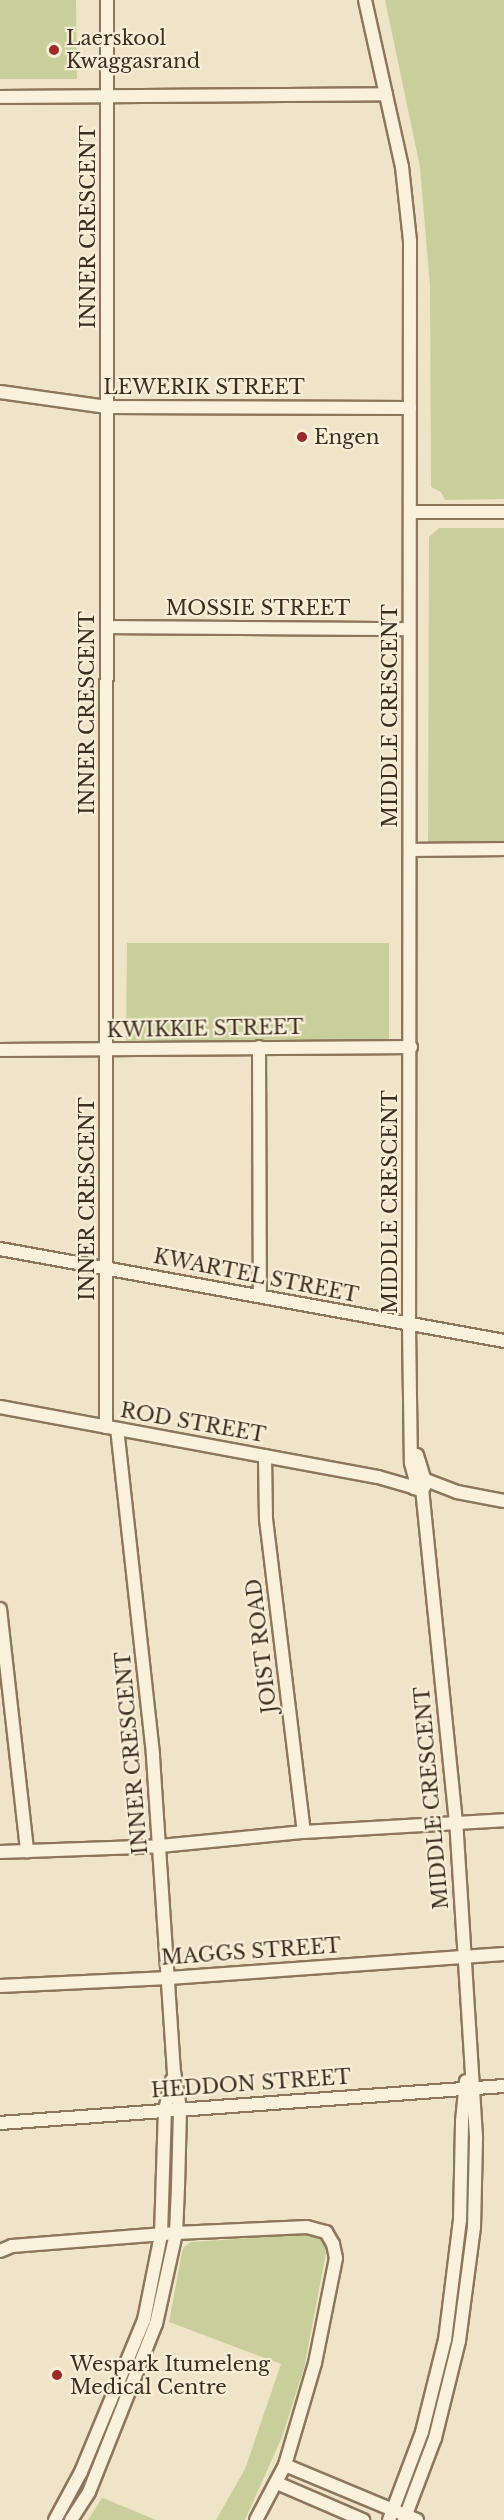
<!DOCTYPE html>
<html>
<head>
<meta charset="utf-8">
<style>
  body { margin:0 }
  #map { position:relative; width:504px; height:2520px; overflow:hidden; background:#f0e4c8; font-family:"Libre Baskerville",serif }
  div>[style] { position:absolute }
  .green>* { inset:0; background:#c9cf9b }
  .roads { filter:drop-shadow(2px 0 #8d765c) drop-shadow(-2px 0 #8d765c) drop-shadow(0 2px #8d765c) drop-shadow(0 -2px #8d765c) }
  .street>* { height:12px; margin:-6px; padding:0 6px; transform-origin:6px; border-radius:6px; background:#faf1dc }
  .dots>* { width:16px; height:16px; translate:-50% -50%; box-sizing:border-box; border:3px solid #f7eed8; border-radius:50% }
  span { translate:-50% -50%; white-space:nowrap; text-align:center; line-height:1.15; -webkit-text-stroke:4.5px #f7eed8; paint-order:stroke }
  .poi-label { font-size:20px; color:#3d2e20 }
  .left { translate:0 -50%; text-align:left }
  .street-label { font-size:20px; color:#3d2e20 }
</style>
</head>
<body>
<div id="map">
  <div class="green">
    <div style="clip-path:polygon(0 0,76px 0,77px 79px,0 79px)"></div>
    <div style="clip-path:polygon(385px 0,504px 0,504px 499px,445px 500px,441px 492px,431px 487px,430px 286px,420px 167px)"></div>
    <div style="clip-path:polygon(439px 528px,504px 528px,504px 841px,428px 843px,429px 537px)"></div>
    <div style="clip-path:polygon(127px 943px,389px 943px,389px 1043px,126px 1043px)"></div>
    <div style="clip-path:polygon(312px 2234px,324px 2240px,326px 2253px,304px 2368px,282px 2437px,245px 2520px,216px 2520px,245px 2469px,281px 2364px,169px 2322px,182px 2252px,184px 2247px,191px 2242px)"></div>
    <div style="clip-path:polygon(102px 2498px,103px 2498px,156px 2520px,88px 2520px)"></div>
  </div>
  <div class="roads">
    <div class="street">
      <div style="left:365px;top:0;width:171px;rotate:77.5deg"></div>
      <div style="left:402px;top:167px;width:74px;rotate:83.8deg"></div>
      <div style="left:410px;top:241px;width:1084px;rotate:90.05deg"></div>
      <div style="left:409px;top:1325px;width:138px;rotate:89.2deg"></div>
      <div style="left:411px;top:1463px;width:16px;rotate:75deg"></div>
      <div style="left:0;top:97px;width:386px;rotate:-0.4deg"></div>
      <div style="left:0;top:392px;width:108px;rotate:8deg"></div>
      <div style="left:107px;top:407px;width:303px;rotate:0.2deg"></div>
      <div style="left:410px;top:512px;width:94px"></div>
      <div style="left:108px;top:627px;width:301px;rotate:0.4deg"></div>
      <div style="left:410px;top:850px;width:94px;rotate:-0.6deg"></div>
      <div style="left:259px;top:1047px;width:248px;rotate:89.8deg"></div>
      <div style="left:0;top:1050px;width:411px;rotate:-0.4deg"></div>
      <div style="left:0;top:1249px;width:512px;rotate:10.34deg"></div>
      <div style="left:0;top:1407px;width:384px;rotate:10.5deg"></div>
      <div style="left:378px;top:1477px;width:36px;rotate:16deg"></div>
      <div style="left:106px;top:1427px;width:1427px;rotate:-89.96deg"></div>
      <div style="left:417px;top:1455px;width:30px;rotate:73deg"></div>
      <div style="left:426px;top:1484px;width:7px;rotate:124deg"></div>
      <div style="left:422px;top:1490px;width:8px;rotate:-166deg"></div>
      <div style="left:414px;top:1488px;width:10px;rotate:-84deg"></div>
      <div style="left:415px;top:1478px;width:4px;rotate:-27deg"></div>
      <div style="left:419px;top:1476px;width:7px;rotate:27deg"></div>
      <div style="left:265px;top:1456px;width:63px;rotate:89.1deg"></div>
      <div style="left:266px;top:1519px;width:315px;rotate:83.1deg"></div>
      <div style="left:426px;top:1480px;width:33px;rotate:21deg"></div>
      <div style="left:457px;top:1492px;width:48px;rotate:10.8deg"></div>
      <div style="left:0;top:1609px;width:244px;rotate:83.6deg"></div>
      <div style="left:0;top:1852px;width:160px;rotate:-2.1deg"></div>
      <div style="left:160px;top:1846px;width:145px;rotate:-5.6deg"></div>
      <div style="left:304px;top:1832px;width:200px;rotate:-3.4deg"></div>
      <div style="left:0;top:1986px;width:169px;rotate:-2.7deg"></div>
      <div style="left:169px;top:1978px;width:336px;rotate:-4.1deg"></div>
      <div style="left:0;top:2123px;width:505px;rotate:-4.2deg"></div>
      <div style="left:0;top:2251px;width:13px;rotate:-23deg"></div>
      <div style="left:12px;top:2246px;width:165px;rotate:-4.5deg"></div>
      <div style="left:176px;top:2233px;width:131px;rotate:-2.6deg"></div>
      <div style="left:307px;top:2227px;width:20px;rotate:15deg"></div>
      <div style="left:326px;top:2232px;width:14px;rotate:60deg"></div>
      <div style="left:333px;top:2244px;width:14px;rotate:78deg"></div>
      <div style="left:336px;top:2258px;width:107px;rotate:101.3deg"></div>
      <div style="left:315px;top:2363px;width:106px;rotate:106.4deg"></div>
      <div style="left:285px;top:2465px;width:62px;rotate:117.8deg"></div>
      <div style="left:285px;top:2465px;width:143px;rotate:22.6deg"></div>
      <div style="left:277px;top:2483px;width:94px;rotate:23.3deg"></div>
      <div style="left:55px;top:2520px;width:55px;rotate:-61.6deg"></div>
      <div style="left:81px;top:2472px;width:165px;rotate:-67.5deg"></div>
      <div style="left:144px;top:2320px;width:87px;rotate:-78.7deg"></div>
      <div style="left:161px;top:2235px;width:125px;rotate:-88.2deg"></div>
      <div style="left:165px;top:2110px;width:31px;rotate:-77deg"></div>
      <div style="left:71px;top:2520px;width:33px;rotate:-57deg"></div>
      <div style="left:89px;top:2492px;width:181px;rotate:-68.3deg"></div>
      <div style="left:156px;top:2324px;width:93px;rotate:-77.6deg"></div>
      <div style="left:176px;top:2233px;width:46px;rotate:-87.5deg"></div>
      <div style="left:178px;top:2187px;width:78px;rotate:-88.5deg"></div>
      <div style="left:180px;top:2109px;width:36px;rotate:-99deg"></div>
      <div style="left:174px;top:2073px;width:320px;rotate:-93.8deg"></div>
      <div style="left:153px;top:1754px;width:326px;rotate:-96.3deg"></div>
      <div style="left:389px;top:2520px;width:94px;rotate:-69.4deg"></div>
      <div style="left:422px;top:2432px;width:95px;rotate:-76deg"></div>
      <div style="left:445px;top:2340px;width:121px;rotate:-82.9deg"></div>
      <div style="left:460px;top:2220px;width:99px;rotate:-88.8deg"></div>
      <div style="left:462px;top:2121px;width:40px;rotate:-84.3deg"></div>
      <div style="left:404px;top:2520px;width:88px;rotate:-69.3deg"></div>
      <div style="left:435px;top:2438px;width:100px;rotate:-76.1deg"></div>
      <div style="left:459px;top:2341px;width:115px;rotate:-82.5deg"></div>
      <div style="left:474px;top:2227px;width:90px;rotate:-88.7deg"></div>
      <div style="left:476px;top:2137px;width:315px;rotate:-93.6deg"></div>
      <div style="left:456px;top:1823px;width:335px;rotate:-95.8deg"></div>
    </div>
  </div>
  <div class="dots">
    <div style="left:54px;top:50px;background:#9e2a2b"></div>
    <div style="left:302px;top:437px;background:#9e2a2b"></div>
    <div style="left:57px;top:2375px;background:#9e2a2b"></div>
  </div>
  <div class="poi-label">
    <span class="left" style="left:66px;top:50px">Laerskool<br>Kwaggasrand</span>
    <span class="left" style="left:314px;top:437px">Engen</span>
    <span class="left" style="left:70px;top:2376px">Wespark Itumeleng<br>Medical Centre</span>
  </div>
  <div class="street-label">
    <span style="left:88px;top:227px;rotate:-90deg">INNER CRESCENT</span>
    <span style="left:204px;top:387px">LEWERIK STREET</span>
    <span style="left:258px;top:608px">MOSSIE STREET</span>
    <span style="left:87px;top:713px;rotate:-90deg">INNER CRESCENT</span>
    <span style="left:390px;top:716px;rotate:-90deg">MIDDLE CRESCENT</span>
    <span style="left:205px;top:1029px;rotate:-1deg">KWIKKIE STREET</span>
    <span style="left:87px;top:1199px;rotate:-90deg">INNER CRESCENT</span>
    <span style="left:390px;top:1202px;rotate:-90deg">MIDDLE CRESCENT</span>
    <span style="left:256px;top:1276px;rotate:11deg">KWARTEL STREET</span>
    <span style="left:193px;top:1423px;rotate:10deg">ROD STREET</span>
    <span style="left:262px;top:1646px;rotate:-97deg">JOIST ROAD</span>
    <span style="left:132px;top:1753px;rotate:-95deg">INNER CRESCENT</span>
    <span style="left:432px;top:1798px;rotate:-95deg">MIDDLE CRESCENT</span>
    <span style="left:251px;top:1952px;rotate:-4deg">MAGGS STREET</span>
    <span style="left:251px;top:2084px;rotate:-4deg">HEDDON STREET</span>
  </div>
</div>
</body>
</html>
